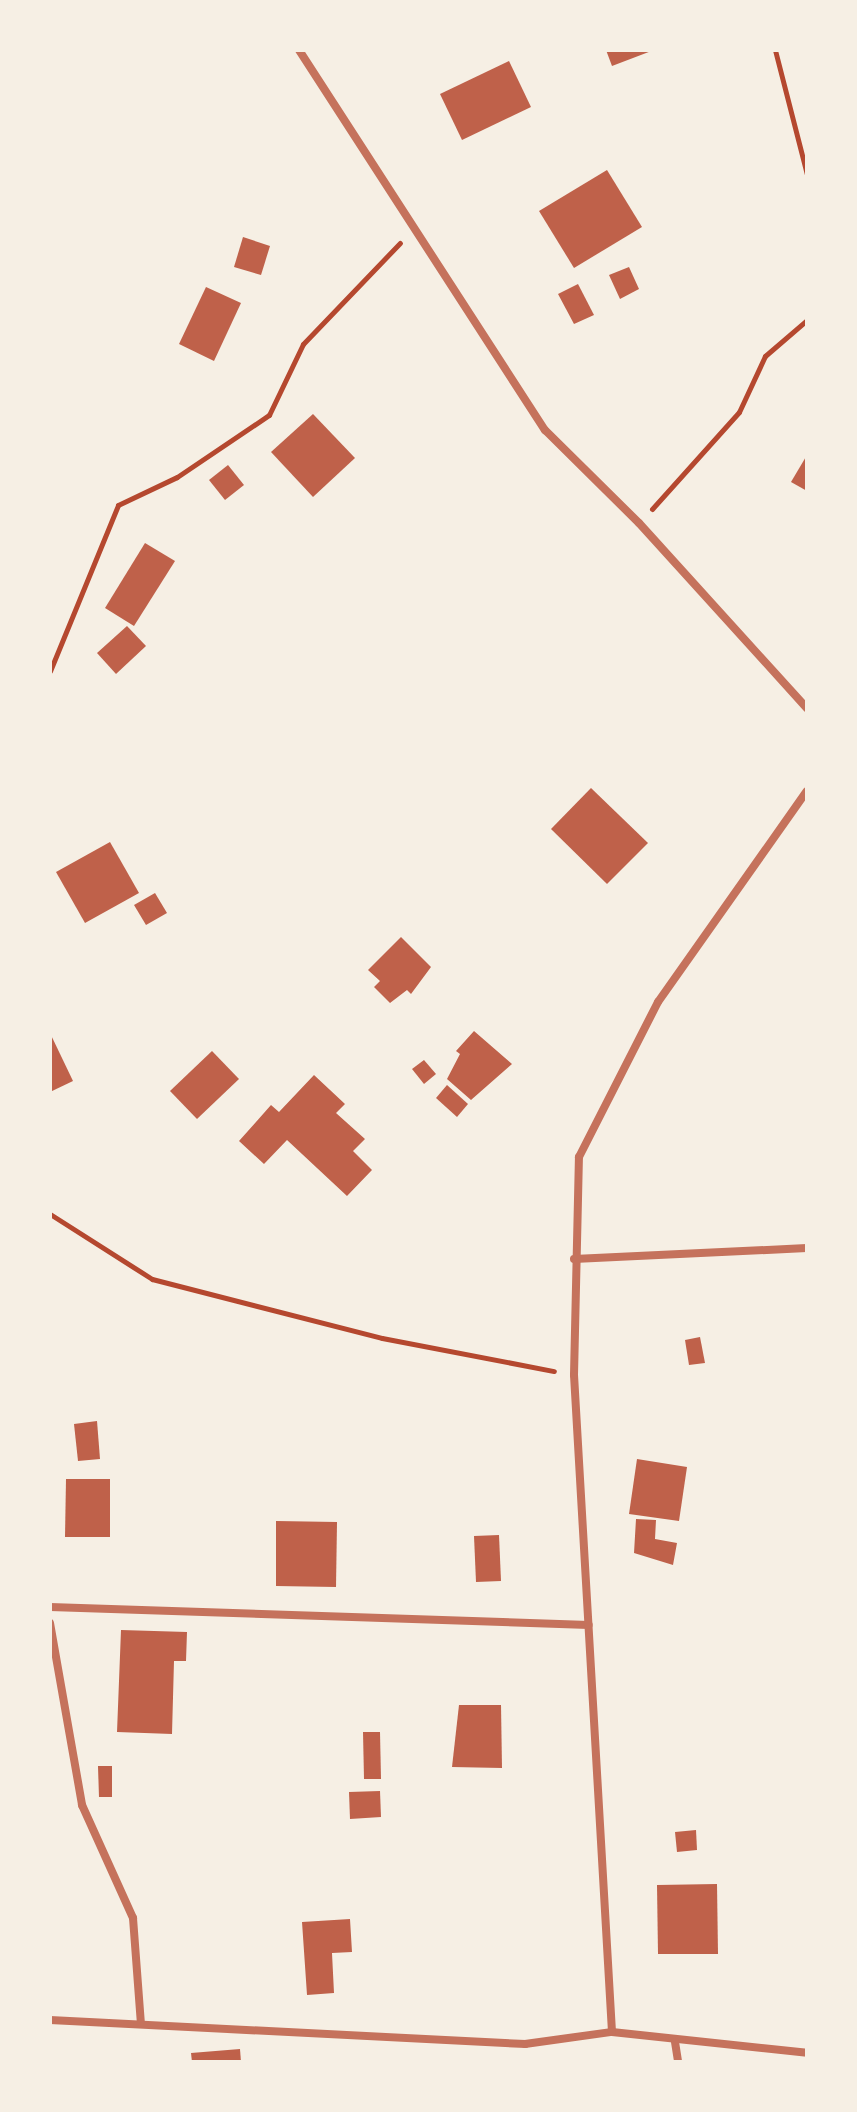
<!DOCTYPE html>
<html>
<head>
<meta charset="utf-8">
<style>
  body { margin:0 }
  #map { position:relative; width:857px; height:2112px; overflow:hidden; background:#f6efe4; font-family:"Nunito Sans",sans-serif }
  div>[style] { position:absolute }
  .building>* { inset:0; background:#bf614a }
  .path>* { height:5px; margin:-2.5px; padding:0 2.5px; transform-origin:2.5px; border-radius:2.5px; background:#b5482f }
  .minor>* { height:8px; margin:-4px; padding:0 4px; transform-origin:4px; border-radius:4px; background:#c5725c }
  span { translate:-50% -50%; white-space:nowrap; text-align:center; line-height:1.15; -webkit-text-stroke:7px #f6efe4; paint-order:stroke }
  .frame { position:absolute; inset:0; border:52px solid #f6efe4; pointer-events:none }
</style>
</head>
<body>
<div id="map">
  <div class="building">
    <div style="clip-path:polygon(606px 50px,654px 50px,612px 66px)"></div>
    <div style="clip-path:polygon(509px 61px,531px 107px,462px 140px,440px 94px)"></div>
    <div style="clip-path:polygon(607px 170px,642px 227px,574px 268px,539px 211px)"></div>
    <div style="clip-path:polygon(243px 237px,270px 246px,261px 275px,234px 267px)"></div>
    <div style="clip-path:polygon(629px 267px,639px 289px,620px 299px,609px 275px)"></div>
    <div style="clip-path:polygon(578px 284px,594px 315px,574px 324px,558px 294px)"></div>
    <div style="clip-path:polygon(206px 287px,241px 303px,214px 361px,179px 344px)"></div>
    <div style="clip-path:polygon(313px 414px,355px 458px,313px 497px,271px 452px)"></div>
    <div style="clip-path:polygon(807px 455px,807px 491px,791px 482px)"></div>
    <div style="clip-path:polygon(228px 465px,244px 485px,225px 500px,209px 480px)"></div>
    <div style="clip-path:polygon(145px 543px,175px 561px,134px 626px,105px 608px)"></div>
    <div style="clip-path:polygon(127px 626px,146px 646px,116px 674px,97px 653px)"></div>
    <div style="clip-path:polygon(591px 788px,648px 843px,607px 884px,551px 829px)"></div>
    <div style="clip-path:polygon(110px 842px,139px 893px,85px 923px,56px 872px)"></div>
    <div style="clip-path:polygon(155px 893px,167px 913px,146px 925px,134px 905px)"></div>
    <div style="clip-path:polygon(401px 937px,431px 967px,411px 994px,407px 990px,390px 1003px,374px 987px,380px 981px,368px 970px)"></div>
    <div style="clip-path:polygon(474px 1031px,512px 1064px,471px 1100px,447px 1079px,460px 1054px,456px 1051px)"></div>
    <div style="clip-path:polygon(50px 1033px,73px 1081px,50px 1092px)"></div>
    <div style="clip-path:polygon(212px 1051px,239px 1079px,197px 1119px,170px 1091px)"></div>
    <div style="clip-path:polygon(424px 1060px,436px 1074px,424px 1084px,412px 1069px)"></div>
    <div style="clip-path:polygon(314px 1075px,345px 1104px,336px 1113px,365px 1139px,353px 1151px,372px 1170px,347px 1196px,287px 1140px,264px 1164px,239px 1141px,271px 1105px,279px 1112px)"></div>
    <div style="clip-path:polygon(447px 1085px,468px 1104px,457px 1117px,436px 1098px)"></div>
    <div style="clip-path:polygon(700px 1337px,705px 1363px,689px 1365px,685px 1340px)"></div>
    <div style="clip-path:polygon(97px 1421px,100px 1459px,78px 1461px,74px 1424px)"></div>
    <div style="clip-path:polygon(637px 1459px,687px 1467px,679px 1521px,629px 1514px)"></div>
    <div style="clip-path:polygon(66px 1479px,110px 1479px,110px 1537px,65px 1537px)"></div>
    <div style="clip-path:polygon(636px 1519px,656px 1520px,655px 1539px,677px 1543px,673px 1565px,634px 1553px)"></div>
    <div style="clip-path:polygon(276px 1521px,337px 1522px,336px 1587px,276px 1586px)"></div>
    <div style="clip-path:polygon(499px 1535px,501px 1581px,476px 1582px,474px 1536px)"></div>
    <div style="clip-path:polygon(121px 1630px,187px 1632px,186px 1661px,174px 1661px,172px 1734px,117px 1732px)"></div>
    <div style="clip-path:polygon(459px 1705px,501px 1705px,502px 1768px,452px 1767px)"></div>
    <div style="clip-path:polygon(363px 1732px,380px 1732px,381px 1779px,364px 1779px)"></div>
    <div style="clip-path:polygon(98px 1766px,112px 1766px,112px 1797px,99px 1797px)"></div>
    <div style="clip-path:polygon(380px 1791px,381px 1817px,350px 1819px,349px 1792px)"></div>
    <div style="clip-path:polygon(696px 1830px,697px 1850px,677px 1852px,675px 1832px)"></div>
    <div style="clip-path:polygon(717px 1884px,718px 1954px,658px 1954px,657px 1885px)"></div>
    <div style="clip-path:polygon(350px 1919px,352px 1952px,332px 1953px,334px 1993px,307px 1995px,302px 1922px)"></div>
    <div style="clip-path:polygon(240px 2049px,241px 2062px,192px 2062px,191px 2053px)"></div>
  </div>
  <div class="path">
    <div style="left:775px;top:50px;width:129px;rotate:75.6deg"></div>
    <div style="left:652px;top:509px;width:130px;rotate:-48.1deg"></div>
    <div style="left:739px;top:412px;width:62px;rotate:-65.1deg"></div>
    <div style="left:765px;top:356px;width:55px;rotate:-40.6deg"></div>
    <div style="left:50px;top:671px;width:179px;rotate:-67.7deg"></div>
    <div style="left:118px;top:505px;width:65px;rotate:-25.4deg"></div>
    <div style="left:177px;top:477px;width:111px;rotate:-34deg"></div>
    <div style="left:269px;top:415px;width:79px;rotate:-64.4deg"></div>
    <div style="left:303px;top:344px;width:140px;rotate:-46.2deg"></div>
    <div style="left:50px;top:1214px;width:121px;rotate:32.5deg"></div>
    <div style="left:152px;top:1279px;width:237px;rotate:14.4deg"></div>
    <div style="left:382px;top:1338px;width:175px;rotate:10.9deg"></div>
  </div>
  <div class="minor">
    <div style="left:299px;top:50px;width:453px;rotate:57.1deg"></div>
    <div style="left:545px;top:430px;width:132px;rotate:44.7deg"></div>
    <div style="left:639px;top:523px;width:250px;rotate:47.8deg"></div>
    <div style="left:574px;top:1259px;width:233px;rotate:-2.7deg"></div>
    <div style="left:50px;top:1607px;width:539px;rotate:1.91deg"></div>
    <div style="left:50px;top:1623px;width:185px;rotate:80deg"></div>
    <div style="left:82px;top:1805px;width:124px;rotate:65.7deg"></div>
    <div style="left:133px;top:1918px;width:106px;rotate:85.7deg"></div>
    <div style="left:50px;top:2020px;width:476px;rotate:2.9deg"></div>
    <div style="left:525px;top:2044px;width:88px;rotate:-7.9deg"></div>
    <div style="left:612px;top:2032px;width:196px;rotate:6.1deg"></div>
    <div style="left:612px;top:2032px;width:658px;rotate:-93.31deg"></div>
    <div style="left:574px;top:1375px;width:218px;rotate:-88.7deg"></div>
    <div style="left:579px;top:1157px;width:174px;rotate:-63deg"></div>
    <div style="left:658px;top:1002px;width:258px;rotate:-54.8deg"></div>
    <div style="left:675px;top:2042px;width:20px;rotate:81deg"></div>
  </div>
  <div class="frame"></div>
</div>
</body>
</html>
